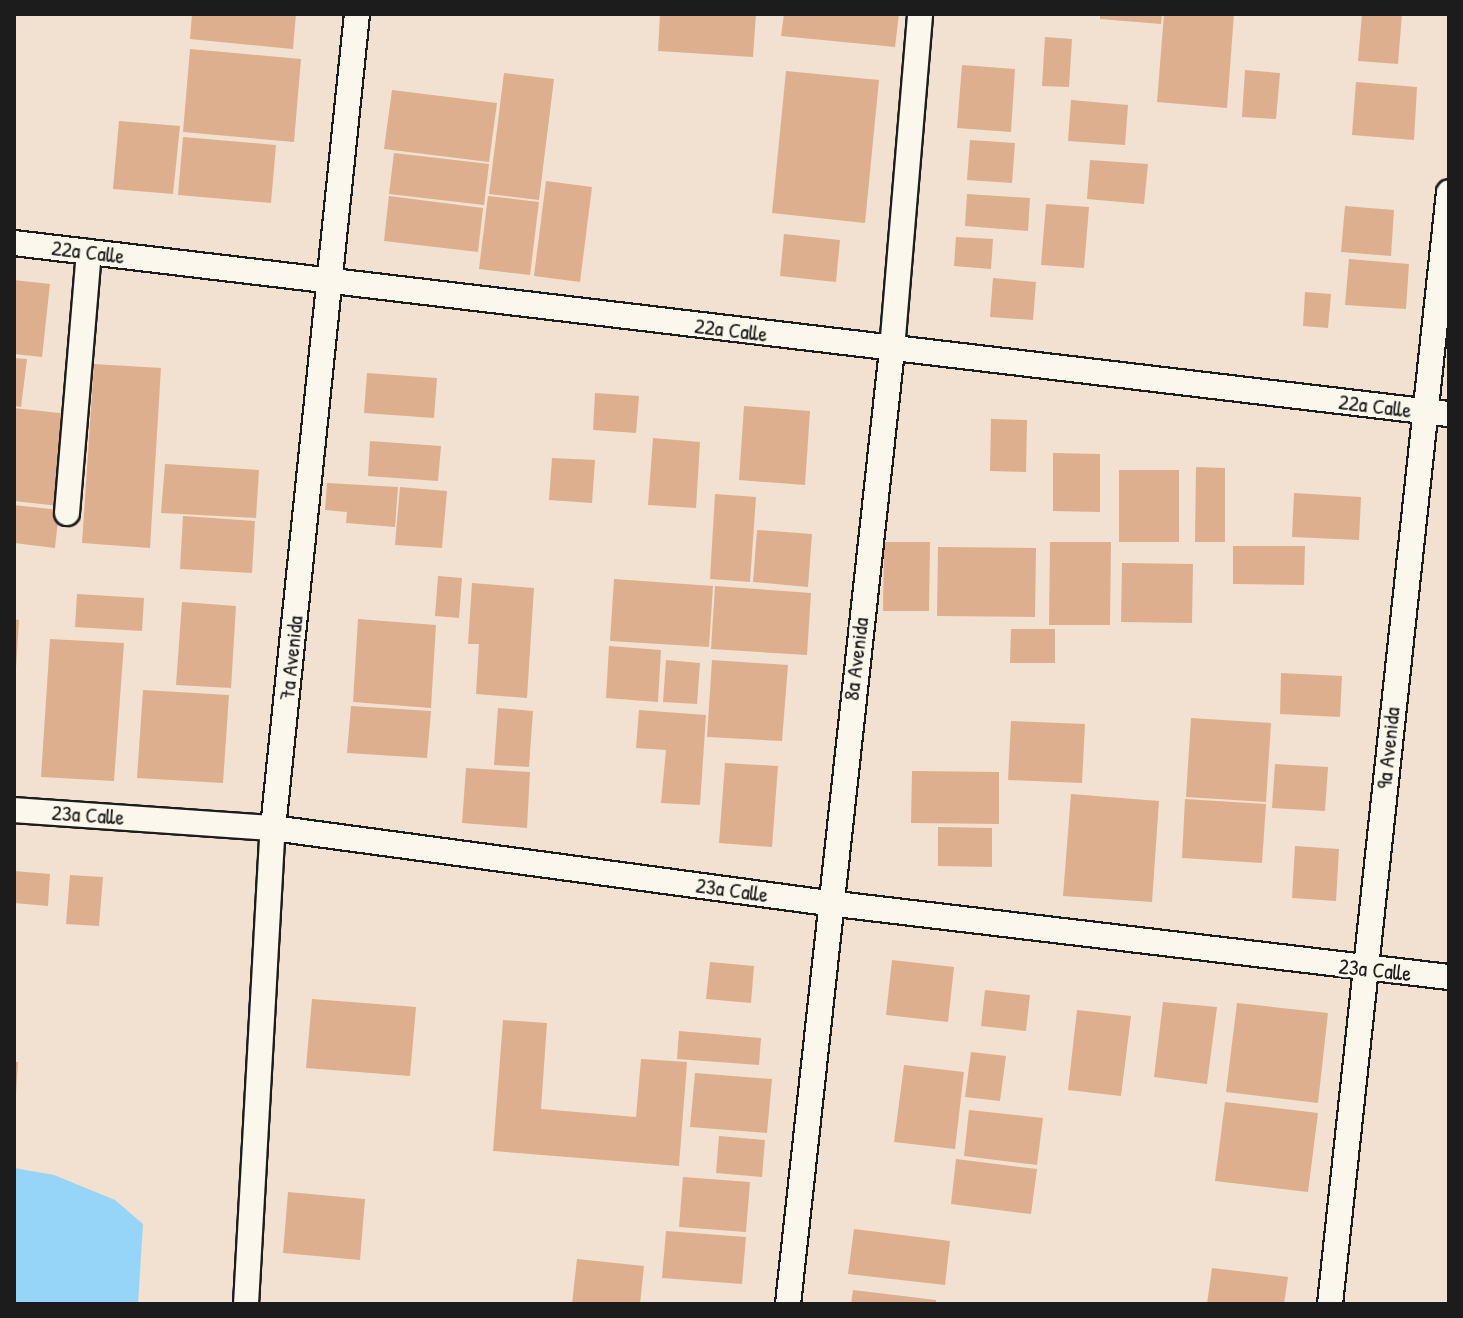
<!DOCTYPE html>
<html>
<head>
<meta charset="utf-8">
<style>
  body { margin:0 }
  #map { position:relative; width:1463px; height:1318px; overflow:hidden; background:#f2e1d0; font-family:"Patrick Hand",sans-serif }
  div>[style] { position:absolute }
  .water>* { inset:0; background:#96d5f8 }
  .building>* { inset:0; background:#deaf8f }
  .roads { filter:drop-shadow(2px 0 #1c1c1c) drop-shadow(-2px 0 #1c1c1c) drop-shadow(0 2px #1c1c1c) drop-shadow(0 -2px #1c1c1c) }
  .minor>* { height:24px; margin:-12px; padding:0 12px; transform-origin:12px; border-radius:12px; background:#fbf7ec }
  span { translate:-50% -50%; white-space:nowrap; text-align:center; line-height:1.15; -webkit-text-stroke:6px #fbf7ec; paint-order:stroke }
  .street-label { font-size:22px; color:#1c1c1c }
  .frame { position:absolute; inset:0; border:16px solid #1c1c1c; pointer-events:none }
</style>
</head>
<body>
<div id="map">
  <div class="water">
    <div style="clip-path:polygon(14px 1168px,54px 1175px,115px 1200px,143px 1224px,138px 1304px,14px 1304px)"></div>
  </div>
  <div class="building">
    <div style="clip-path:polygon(192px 14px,296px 14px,293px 49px,190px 39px)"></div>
    <div style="clip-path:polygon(660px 14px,756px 14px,753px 57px,658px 51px)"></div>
    <div style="clip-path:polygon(784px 14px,899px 14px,895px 47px,781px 36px)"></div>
    <div style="clip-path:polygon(1100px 14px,1162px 14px,1161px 24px,1100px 19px)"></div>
    <div style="clip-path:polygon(1164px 14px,1234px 14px,1227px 108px,1157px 102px)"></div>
    <div style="clip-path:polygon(1362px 14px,1402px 14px,1398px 64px,1358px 61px)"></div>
    <div style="clip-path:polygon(1045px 37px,1072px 39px,1069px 87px,1042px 86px)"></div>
    <div style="clip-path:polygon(190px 49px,301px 59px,294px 142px,183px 132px)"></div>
    <div style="clip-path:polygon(962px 65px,1015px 69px,1011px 132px,957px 128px)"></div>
    <div style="clip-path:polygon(1245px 70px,1280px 73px,1276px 119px,1242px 117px)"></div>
    <div style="clip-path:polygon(786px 71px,879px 80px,865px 223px,772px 213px)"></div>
    <div style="clip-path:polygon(504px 73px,554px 79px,539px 200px,489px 194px)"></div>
    <div style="clip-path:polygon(1356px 82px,1417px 87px,1414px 140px,1352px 135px)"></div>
    <div style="clip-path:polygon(392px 90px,497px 103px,489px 162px,384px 149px)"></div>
    <div style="clip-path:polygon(1071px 100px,1128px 105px,1125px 145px,1068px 141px)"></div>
    <div style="clip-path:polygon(119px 121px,180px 126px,173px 194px,113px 189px)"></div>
    <div style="clip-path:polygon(183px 137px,276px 145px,271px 203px,178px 195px)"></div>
    <div style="clip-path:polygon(970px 140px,1015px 143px,1012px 183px,967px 180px)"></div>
    <div style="clip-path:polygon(394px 153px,489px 164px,484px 205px,389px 194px)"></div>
    <div style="clip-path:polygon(1090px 160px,1148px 164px,1144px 204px,1087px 199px)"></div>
    <div style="clip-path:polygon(546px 181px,592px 187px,580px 282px,534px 276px)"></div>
    <div style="clip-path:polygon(967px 194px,1030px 198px,1028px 231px,965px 226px)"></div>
    <div style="clip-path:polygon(389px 196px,483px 208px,478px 252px,384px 241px)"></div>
    <div style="clip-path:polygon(488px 196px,539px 202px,530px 275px,479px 269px)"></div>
    <div style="clip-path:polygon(1046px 204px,1089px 207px,1084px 268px,1041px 265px)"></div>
    <div style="clip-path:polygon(1345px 206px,1394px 210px,1391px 256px,1341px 252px)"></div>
    <div style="clip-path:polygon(784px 234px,840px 240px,836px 282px,780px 276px)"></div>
    <div style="clip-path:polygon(956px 237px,993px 239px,991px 269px,954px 266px)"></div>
    <div style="clip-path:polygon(1349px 259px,1409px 264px,1406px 309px,1345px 305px)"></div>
    <div style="clip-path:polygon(993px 278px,1036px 282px,1033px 320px,990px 317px)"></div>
    <div style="clip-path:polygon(14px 280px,50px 284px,42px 357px,14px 354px)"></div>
    <div style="clip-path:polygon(1305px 292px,1331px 294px,1328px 328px,1303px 326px)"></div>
    <div style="clip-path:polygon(14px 358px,27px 359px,21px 407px,14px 406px)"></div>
    <div style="clip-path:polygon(94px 364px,161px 368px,150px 548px,82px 543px)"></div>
    <div style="clip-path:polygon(367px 373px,437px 378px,434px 418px,364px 413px)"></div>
    <div style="clip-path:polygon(595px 393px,639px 396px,636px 433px,593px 430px)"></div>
    <div style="clip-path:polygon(744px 406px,810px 411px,805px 485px,739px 480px)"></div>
    <div style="clip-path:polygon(14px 408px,68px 414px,59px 506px,14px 501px)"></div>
    <div style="clip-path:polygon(991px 419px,1027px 420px,1026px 472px,990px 471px)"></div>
    <div style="clip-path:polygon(653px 438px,700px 442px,696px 508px,648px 505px)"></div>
    <div style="clip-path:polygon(370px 441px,441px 446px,438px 481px,368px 476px)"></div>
    <div style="clip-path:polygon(1053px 453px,1100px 454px,1100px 512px,1053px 511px)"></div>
    <div style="clip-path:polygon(552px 458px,595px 460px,592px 503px,549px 500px)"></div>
    <div style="clip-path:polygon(165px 464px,259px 470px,256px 518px,161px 513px)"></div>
    <div style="clip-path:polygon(1196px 467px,1225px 468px,1225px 542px,1195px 542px)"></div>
    <div style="clip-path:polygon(1119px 470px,1179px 470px,1179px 542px,1119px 542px)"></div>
    <div style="clip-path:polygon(327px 483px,398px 487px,395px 527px,346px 523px,347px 512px,325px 510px)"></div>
    <div style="clip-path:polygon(400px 487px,447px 491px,442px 548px,395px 545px)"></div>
    <div style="clip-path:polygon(1294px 493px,1361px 497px,1359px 540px,1292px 537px)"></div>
    <div style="clip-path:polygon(715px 494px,756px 497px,750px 582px,710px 579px)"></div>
    <div style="clip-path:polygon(14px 505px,59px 510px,55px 548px,14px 543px)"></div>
    <div style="clip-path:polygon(183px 516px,255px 521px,252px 573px,180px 569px)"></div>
    <div style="clip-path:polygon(757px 530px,812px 534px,808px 587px,753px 582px)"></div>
    <div style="clip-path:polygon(884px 542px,930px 542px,929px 611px,883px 611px)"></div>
    <div style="clip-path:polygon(1050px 542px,1111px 542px,1110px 625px,1049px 625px)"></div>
    <div style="clip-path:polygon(1233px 546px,1305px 546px,1304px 585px,1233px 584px)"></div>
    <div style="clip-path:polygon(938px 547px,1036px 548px,1035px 617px,937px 616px)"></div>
    <div style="clip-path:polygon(1122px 563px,1193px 564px,1192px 623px,1121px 622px)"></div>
    <div style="clip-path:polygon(438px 576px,462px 578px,459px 618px,435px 616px)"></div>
    <div style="clip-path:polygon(614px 579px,713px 586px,709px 647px,610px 641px)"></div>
    <div style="clip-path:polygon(472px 583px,534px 588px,527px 698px,476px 694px,479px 644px,468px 644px)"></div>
    <div style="clip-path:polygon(715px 586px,811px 593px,807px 655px,711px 649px)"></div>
    <div style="clip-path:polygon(77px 594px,144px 598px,142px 631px,75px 627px)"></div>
    <div style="clip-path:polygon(182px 602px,236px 606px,231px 688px,176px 685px)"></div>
    <div style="clip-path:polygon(14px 619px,19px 620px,16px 668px,14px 668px)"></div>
    <div style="clip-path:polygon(358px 619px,436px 625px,431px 708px,353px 702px)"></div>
    <div style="clip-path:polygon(1011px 629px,1055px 629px,1055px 663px,1010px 663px)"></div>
    <div style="clip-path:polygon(50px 639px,124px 643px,114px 781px,41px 777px)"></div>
    <div style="clip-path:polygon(609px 646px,661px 650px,658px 702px,606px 698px)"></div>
    <div style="clip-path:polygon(666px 660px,700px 663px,697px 704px,663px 702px)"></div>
    <div style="clip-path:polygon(712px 660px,788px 665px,782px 741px,707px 737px)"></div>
    <div style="clip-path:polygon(1281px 673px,1342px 676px,1340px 717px,1280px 714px)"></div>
    <div style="clip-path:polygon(143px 690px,229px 695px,223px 783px,137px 778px)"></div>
    <div style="clip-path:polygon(351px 706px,431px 711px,427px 758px,347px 753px)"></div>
    <div style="clip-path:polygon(498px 708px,533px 711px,529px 767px,494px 765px)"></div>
    <div style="clip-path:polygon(639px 710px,706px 715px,700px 805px,661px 803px,666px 750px,636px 748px)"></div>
    <div style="clip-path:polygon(1191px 718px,1271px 723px,1266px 802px,1186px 797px)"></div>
    <div style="clip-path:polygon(1011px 721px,1085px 724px,1082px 783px,1008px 780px)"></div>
    <div style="clip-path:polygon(725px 763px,778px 766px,772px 847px,719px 843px)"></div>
    <div style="clip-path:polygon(1275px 764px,1328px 767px,1325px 811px,1272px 808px)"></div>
    <div style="clip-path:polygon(466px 768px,530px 772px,527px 828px,462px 823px)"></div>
    <div style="clip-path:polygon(912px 771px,999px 772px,999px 824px,911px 823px)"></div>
    <div style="clip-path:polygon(1071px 794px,1159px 801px,1152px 902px,1063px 896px)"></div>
    <div style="clip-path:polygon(1185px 799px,1266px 804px,1262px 863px,1182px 858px)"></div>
    <div style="clip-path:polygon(938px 827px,992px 828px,992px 867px,938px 866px)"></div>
    <div style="clip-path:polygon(1295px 846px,1339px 849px,1336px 901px,1292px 898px)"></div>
    <div style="clip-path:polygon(14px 871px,50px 874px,48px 906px,14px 903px)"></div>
    <div style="clip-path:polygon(70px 875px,103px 877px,99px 926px,66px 924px)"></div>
    <div style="clip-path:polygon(892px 960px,954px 967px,948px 1022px,886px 1015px)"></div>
    <div style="clip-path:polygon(710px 962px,754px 966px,751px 1003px,706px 999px)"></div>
    <div style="clip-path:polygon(985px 990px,1030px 995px,1026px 1031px,981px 1026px)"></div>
    <div style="clip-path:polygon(312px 999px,416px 1007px,410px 1076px,306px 1068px)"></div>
    <div style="clip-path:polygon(1163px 1002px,1217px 1007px,1207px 1084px,1154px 1077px)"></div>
    <div style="clip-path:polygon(1237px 1003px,1328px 1013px,1318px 1103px,1226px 1092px)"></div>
    <div style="clip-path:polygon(1077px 1010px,1131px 1016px,1121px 1096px,1068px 1090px)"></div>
    <div style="clip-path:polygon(503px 1020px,547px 1023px,541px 1109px,636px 1117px,641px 1059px,687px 1062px,679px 1166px,493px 1151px)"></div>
    <div style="clip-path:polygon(679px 1031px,761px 1038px,759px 1065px,677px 1059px)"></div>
    <div style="clip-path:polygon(971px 1052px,1006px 1056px,1000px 1101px,965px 1097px)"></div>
    <div style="clip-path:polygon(14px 1062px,18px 1062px,16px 1094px,14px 1093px)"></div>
    <div style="clip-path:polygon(904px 1065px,964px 1072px,955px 1149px,894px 1142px)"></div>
    <div style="clip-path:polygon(695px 1073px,772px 1079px,767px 1133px,690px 1127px)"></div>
    <div style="clip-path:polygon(1225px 1102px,1318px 1113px,1308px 1192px,1215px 1181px)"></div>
    <div style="clip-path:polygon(969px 1110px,1043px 1118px,1037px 1165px,964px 1156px)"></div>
    <div style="clip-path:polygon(719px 1136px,765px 1140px,762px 1177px,716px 1173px)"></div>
    <div style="clip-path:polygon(956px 1159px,1037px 1169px,1031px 1214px,951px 1204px)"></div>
    <div style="clip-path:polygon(683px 1177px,750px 1182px,746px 1232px,679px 1227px)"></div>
    <div style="clip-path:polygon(288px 1192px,365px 1199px,360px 1260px,283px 1253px)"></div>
    <div style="clip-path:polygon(854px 1229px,950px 1241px,945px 1285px,848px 1274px)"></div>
    <div style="clip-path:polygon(666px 1231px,746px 1237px,742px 1284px,662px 1278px)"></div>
    <div style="clip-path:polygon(577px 1259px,644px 1266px,640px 1304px,572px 1304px)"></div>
    <div style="clip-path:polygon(1212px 1268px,1288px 1277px,1284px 1304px,1207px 1304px)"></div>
    <div style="clip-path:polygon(853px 1290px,936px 1300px,936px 1304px,851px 1304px)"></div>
  </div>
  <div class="roads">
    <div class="minor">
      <div style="left:14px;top:243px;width:1445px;rotate:6.8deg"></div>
      <div style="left:67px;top:513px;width:262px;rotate:-85.2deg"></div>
      <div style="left:14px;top:810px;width:260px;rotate:4deg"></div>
      <div style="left:273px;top:828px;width:560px;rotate:7.7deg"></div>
      <div style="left:828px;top:903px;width:625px;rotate:6.8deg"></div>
      <div style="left:246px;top:1304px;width:477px;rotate:-86.8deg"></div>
      <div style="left:273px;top:828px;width:818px;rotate:-84.11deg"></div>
      <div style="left:788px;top:1304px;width:961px;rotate:-83.78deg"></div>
      <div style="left:892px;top:349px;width:336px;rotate:-85.2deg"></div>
      <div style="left:1330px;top:1304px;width:1118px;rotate:-83.89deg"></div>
    </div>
  </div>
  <div class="street-label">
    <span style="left:88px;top:252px;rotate:7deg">22a Calle</span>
    <span style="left:731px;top:330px;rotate:7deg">22a Calle</span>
    <span style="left:1375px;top:406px;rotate:7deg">22a Calle</span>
    <span style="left:291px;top:658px;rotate:-84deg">7a Avenida</span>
    <span style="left:856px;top:659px;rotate:-83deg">8a Avenida</span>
    <span style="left:1388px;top:748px;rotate:-84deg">9a Avenida</span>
    <span style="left:88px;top:815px;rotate:4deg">23a Calle</span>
    <span style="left:732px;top:890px;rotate:8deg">23a Calle</span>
    <span style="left:1375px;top:970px;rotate:6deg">23a Calle</span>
  </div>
  <div class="frame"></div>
</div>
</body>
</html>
